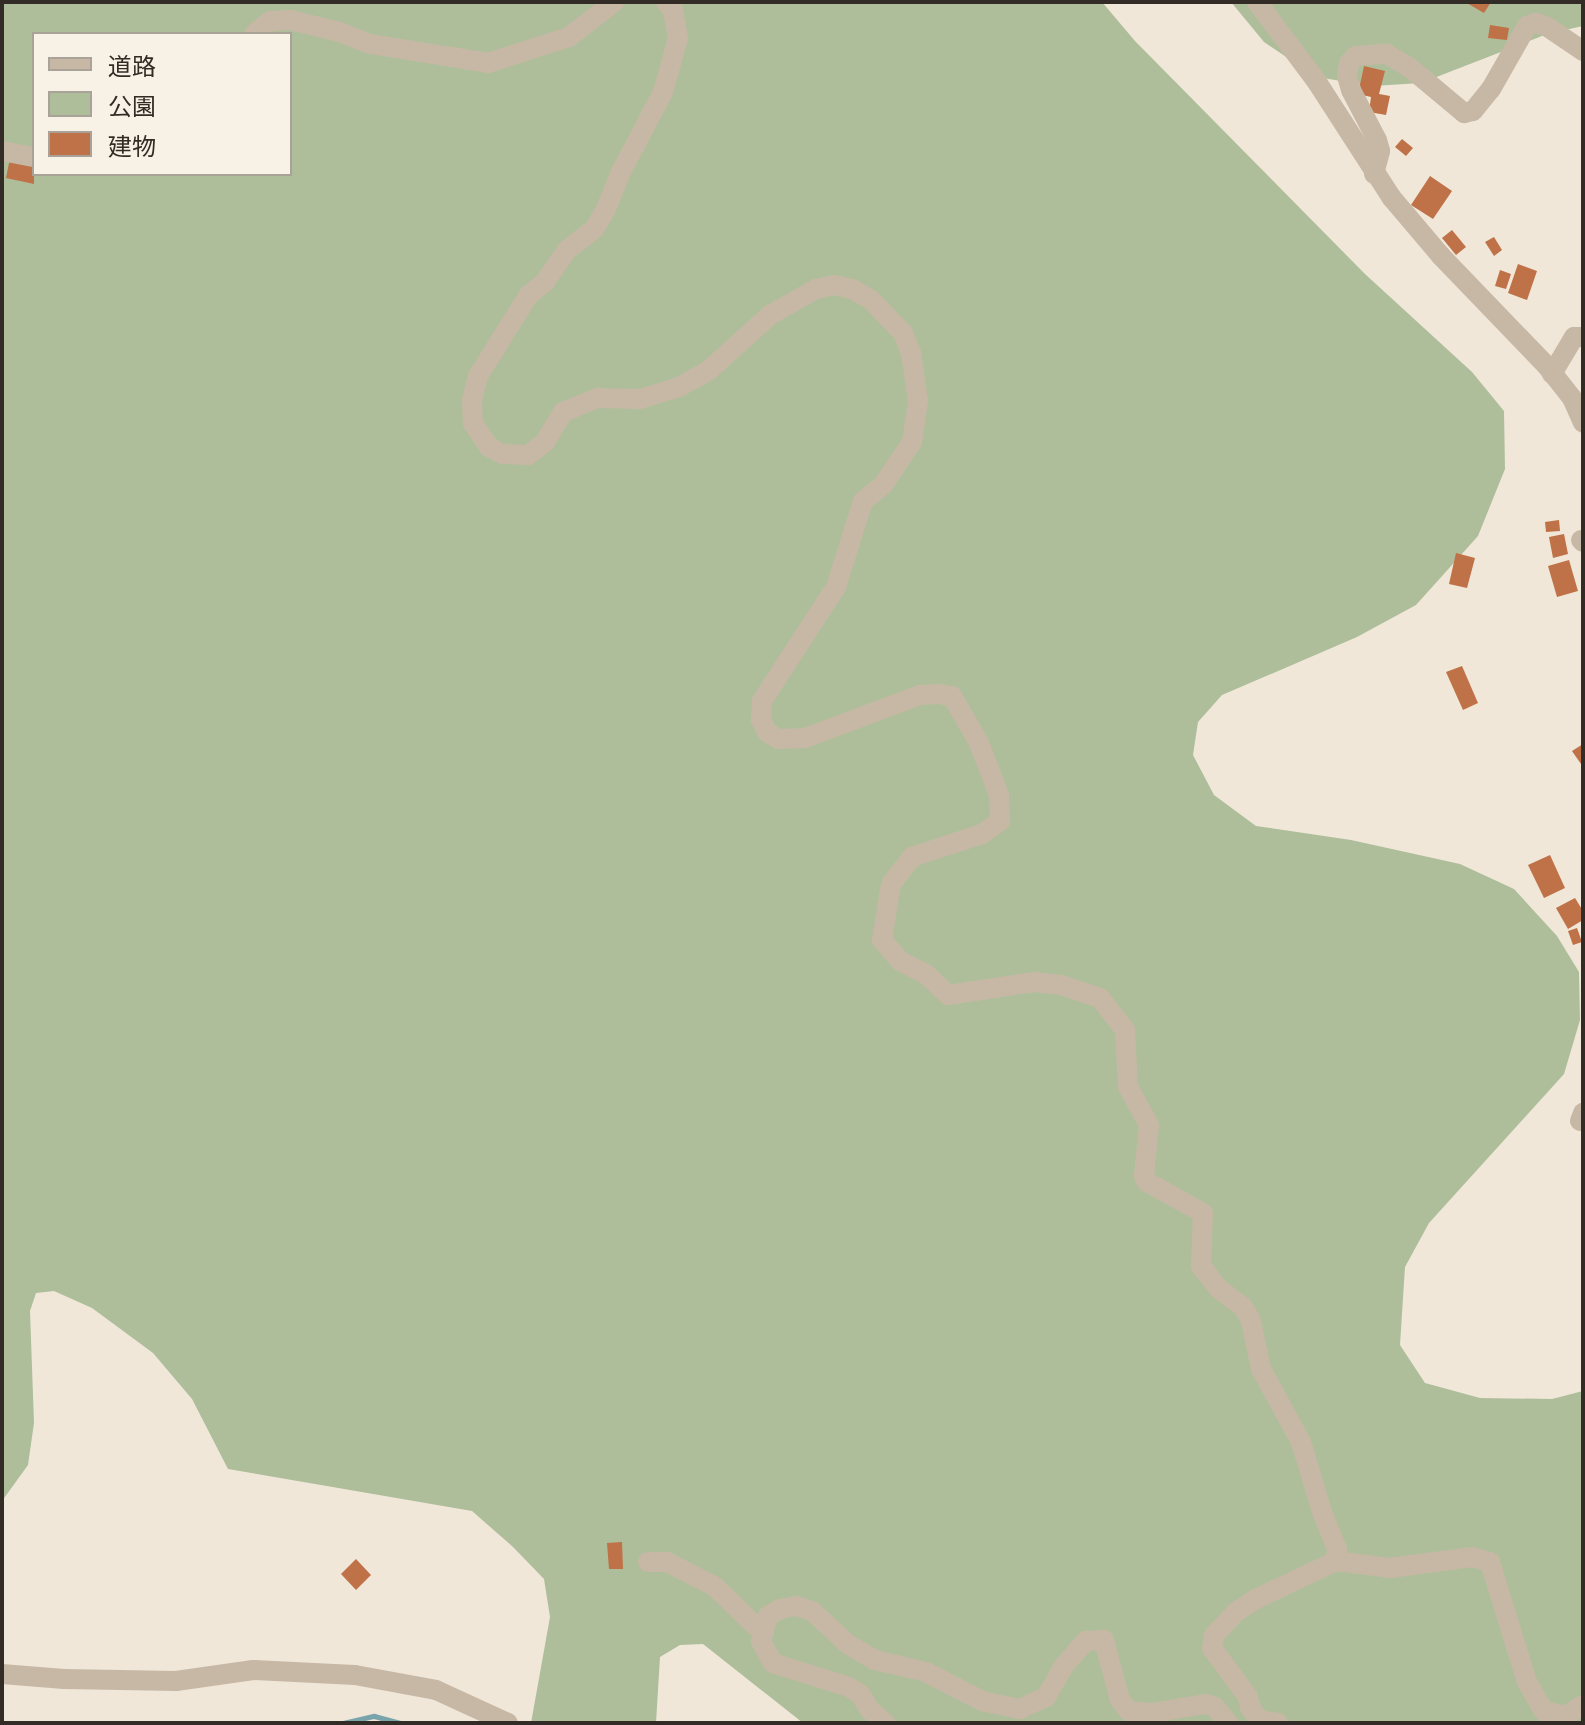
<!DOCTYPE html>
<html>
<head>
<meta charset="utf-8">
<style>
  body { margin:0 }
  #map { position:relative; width:1585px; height:1725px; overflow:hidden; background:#f0e7d9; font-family:Arial,"Noto Sans JP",sans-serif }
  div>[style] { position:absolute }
  .green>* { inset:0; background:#aebe9a }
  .stream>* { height:5px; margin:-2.5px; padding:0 2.5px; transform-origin:2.5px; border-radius:2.5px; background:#79a4ab }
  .building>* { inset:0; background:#bf7147 }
  .minor>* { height:20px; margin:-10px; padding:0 10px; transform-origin:10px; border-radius:10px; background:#c7b8a6 }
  span { translate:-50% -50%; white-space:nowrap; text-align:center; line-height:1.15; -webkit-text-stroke:7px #f8f1e5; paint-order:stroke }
  .frame { position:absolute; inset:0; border:4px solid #332c26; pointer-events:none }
  .legend { position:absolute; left:32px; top:32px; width:260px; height:144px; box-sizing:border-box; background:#f8f1e5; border:2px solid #a9a299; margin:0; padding:10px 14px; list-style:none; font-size:24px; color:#332c26 }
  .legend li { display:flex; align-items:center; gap:16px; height:40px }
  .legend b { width:40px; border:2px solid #a9a299 }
</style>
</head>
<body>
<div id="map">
  <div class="green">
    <div style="clip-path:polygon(evenodd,2px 2px,1102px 2px,1135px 41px,1365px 274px,1472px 372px,1504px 411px,1505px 469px,1478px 536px,1416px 605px,1357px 637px,1222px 695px,1198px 722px,1193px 755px,1214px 795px,1256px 826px,1351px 840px,1460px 864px,1514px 889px,1557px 936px,1579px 972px,1580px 1020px,1564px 1074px,1429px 1223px,1405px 1267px,1400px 1345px,1425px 1383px,1480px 1398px,1552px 1399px,1583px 1391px,1583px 1723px,803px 1723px,703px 1644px,680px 1645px,660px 1657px,656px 1723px,531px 1723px,550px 1617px,544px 1579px,513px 1547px,472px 1511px,228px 1469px,192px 1399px,153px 1353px,92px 1308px,54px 1291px,36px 1293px,30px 1311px,34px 1423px,28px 1465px,2px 1501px,2px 2px,34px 34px,290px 34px,290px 174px,34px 174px,34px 34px)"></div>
    <div style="clip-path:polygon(1231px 2px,1583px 2px,1583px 26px,1547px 34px,1421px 83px,1373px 86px,1316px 77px,1264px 42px)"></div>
  </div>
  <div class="stream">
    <div style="left:343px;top:1723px;width:32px;rotate:-13deg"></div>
    <div style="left:374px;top:1716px;width:28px;rotate:15deg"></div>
  </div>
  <div class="building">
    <div style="clip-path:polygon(1465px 2px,1491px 2px,1484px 13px)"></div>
    <div style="clip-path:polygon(1490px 25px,1509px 28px,1507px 40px,1488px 38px)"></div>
    <div style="clip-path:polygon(1364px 66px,1385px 71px,1379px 94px,1390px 96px,1386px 115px,1369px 112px,1371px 97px,1358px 94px)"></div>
    <div style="clip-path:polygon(1402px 139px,1413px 148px,1406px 156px,1395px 147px)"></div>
    <div style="clip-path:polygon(10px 158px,34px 163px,34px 184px,6px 178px)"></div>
    <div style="clip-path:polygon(1430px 176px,1452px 191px,1433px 219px,1411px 205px)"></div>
    <div style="clip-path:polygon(1452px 230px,1466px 247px,1456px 255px,1442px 238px)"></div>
    <div style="clip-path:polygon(1494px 237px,1502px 250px,1494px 256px,1485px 242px)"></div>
    <div style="clip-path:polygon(1518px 264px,1537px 271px,1527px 300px,1508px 293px)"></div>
    <div style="clip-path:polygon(1500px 270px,1511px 274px,1506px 289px,1495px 286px)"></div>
    <div style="clip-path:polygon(1559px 520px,1560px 531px,1546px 532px,1545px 522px)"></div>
    <div style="clip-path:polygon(1564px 534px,1568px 554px,1553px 558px,1549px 537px)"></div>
    <div style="clip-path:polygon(1456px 553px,1475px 558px,1467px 588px,1449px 584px)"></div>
    <div style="clip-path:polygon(1569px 560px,1578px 591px,1557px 597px,1548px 566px)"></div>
    <div style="clip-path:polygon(1462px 666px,1478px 703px,1463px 710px,1446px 672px)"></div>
    <div style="clip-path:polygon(1583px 744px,1583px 767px,1572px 751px)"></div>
    <div style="clip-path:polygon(1550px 855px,1565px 888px,1544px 898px,1528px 865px)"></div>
    <div style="clip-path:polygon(1575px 898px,1583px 911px,1583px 920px,1568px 929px,1556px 908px)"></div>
    <div style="clip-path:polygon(1577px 928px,1582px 942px,1573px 945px,1568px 931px)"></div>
    <div style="clip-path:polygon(622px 1542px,623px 1569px,609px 1569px,607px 1543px)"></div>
    <div style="clip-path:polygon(356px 1559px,371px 1575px,356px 1590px,341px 1574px)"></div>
  </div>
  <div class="minor">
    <div style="left:666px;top:2px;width:11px;rotate:49deg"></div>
    <div style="left:673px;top:10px;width:28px;rotate:80deg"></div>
    <div style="left:678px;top:38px;width:56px;rotate:105.5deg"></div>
    <div style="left:663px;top:92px;width:90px;rotate:117.7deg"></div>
    <div style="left:621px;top:172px;width:42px;rotate:112.3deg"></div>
    <div style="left:605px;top:211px;width:21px;rotate:121deg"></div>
    <div style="left:594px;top:229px;width:34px;rotate:142deg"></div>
    <div style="left:567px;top:250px;width:39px;rotate:125deg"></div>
    <div style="left:545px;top:282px;width:22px;rotate:141deg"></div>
    <div style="left:528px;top:296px;width:94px;rotate:122deg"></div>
    <div style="left:478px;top:376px;width:25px;rotate:104deg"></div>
    <div style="left:472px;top:400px;width:23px;rotate:88deg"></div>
    <div style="left:473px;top:423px;width:29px;rotate:56deg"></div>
    <div style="left:489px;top:447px;width:15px;rotate:28deg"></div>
    <div style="left:502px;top:454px;width:26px;rotate:2deg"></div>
    <div style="left:528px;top:455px;width:21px;rotate:-37deg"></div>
    <div style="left:545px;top:442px;width:35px;rotate:-59deg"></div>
    <div style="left:563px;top:412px;width:38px;rotate:-22deg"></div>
    <div style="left:598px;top:398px;width:42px;rotate:1.4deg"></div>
    <div style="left:640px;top:399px;width:41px;rotate:-17.1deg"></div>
    <div style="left:679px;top:387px;width:33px;rotate:-29deg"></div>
    <div style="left:708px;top:371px;width:84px;rotate:-42.1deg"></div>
    <div style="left:770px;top:315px;width:53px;rotate:-29.5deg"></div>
    <div style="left:816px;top:289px;width:18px;rotate:-13deg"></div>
    <div style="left:834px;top:285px;width:18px;rotate:13deg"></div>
    <div style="left:852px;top:289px;width:21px;rotate:29deg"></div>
    <div style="left:870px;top:299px;width:47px;rotate:45.9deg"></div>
    <div style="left:903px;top:333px;width:22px;rotate:68deg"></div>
    <div style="left:911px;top:353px;width:49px;rotate:81.7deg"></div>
    <div style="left:918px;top:401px;width:41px;rotate:98.3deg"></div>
    <div style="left:912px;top:442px;width:52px;rotate:124deg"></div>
    <div style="left:883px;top:485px;width:26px;rotate:141deg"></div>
    <div style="left:863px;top:501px;width:90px;rotate:107.4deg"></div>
    <div style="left:836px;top:587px;width:136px;rotate:123deg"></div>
    <div style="left:762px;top:701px;width:19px;rotate:93deg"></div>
    <div style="left:761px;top:720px;width:13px;rotate:63deg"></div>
    <div style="left:767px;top:732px;width:13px;rotate:32deg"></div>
    <div style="left:778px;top:739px;width:27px;rotate:-2deg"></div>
    <div style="left:805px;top:738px;width:123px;rotate:-20.5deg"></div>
    <div style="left:920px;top:695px;width:19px;rotate:-3deg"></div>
    <div style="left:939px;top:694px;width:13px;rotate:9deg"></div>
    <div style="left:952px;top:696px;width:54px;rotate:60.1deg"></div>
    <div style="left:979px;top:743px;width:56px;rotate:69deg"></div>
    <div style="left:999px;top:795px;width:26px;rotate:88deg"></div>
    <div style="left:1000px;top:821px;width:22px;rotate:144deg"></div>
    <div style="left:982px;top:834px;width:74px;rotate:161.8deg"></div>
    <div style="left:912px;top:857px;width:34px;rotate:128deg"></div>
    <div style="left:891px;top:884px;width:57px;rotate:99.1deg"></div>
    <div style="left:882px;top:940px;width:28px;rotate:49deg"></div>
    <div style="left:900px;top:961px;width:30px;rotate:27deg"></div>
    <div style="left:927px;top:975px;width:29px;rotate:44deg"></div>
    <div style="left:948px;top:995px;width:87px;rotate:-8.6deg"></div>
    <div style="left:1034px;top:982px;width:27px;rotate:6deg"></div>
    <div style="left:1061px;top:985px;width:41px;rotate:18.4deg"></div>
    <div style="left:1100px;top:998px;width:41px;rotate:52deg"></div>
    <div style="left:1125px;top:1030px;width:57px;rotate:87deg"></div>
    <div style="left:1128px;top:1087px;width:43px;rotate:61.1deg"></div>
    <div style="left:1149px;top:1125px;width:51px;rotate:95.6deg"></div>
    <div style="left:1144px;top:1176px;width:7px;rotate:63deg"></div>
    <div style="left:1147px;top:1182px;width:64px;rotate:29deg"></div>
    <div style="left:1203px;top:1213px;width:53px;rotate:92.2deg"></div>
    <div style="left:1201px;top:1266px;width:29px;rotate:52deg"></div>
    <div style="left:1219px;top:1289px;width:30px;rotate:37deg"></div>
    <div style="left:1243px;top:1307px;width:16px;rotate:60deg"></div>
    <div style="left:1251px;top:1321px;width:49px;rotate:78.2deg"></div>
    <div style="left:1261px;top:1369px;width:83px;rotate:61.3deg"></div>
    <div style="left:1301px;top:1442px;width:73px;rotate:73.3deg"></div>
    <div style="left:1322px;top:1512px;width:40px;rotate:68deg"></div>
    <div style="left:1337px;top:1549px;width:12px;rotate:95deg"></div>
    <div style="left:1336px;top:1561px;width:89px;rotate:154.6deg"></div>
    <div style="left:1256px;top:1599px;width:24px;rotate:147deg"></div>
    <div style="left:1236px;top:1612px;width:33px;rotate:133deg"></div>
    <div style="left:1214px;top:1636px;width:12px;rotate:99deg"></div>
    <div style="left:1212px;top:1648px;width:61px;rotate:53.7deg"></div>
    <div style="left:1248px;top:1697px;width:10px;rotate:79deg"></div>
    <div style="left:1250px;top:1707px;width:16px;rotate:55deg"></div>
    <div style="left:1259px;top:1720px;width:19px;rotate:9deg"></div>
    <div style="left:1257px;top:2px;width:100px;rotate:53.1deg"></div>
    <div style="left:1317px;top:82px;width:137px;rotate:57.2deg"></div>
    <div style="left:1391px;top:197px;width:77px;rotate:49.7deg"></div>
    <div style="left:1441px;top:256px;width:151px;rotate:46.1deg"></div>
    <div style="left:1546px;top:365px;width:42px;rotate:51.8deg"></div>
    <div style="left:1572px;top:398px;width:27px;rotate:66deg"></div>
    <div style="left:254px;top:34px;width:21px;rotate:-39deg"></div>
    <div style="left:270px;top:21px;width:20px;rotate:-3deg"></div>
    <div style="left:290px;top:20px;width:51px;rotate:13.5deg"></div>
    <div style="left:340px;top:32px;width:32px;rotate:22deg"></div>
    <div style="left:370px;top:44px;width:120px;rotate:9.1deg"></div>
    <div style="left:488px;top:63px;width:85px;rotate:-17.8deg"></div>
    <div style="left:569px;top:37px;width:57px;rotate:-37.9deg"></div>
    <div style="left:2px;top:151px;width:33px;rotate:11deg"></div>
    <div style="left:1374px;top:174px;width:24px;rotate:-75deg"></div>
    <div style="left:1380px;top:151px;width:11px;rotate:-105deg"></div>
    <div style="left:1377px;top:140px;width:56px;rotate:-117.5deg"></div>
    <div style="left:1351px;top:90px;width:15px;rotate:-106deg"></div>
    <div style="left:1347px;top:76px;width:13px;rotate:-81deg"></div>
    <div style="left:1349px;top:63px;width:10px;rotate:-45deg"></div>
    <div style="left:1356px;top:56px;width:31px;rotate:-4deg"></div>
    <div style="left:1387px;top:54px;width:26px;rotate:31deg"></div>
    <div style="left:1409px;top:67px;width:72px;rotate:39.9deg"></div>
    <div style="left:1464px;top:113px;width:9px;rotate:-13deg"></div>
    <div style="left:1473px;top:111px;width:28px;rotate:-51deg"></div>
    <div style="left:1491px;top:89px;width:73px;rotate:-60.3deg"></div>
    <div style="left:1527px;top:26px;width:9px;rotate:-21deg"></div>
    <div style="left:1535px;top:23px;width:11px;rotate:15deg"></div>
    <div style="left:1546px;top:26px;width:45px;rotate:34deg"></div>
    <div style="left:1552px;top:374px;width:43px;rotate:-59.3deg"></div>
    <div style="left:1574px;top:337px;width:9px"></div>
    <div style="left:1581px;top:540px;width:3px;rotate:45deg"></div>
    <div style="left:1580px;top:1121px;width:9px;rotate:-69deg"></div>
    <div style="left:1336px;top:1561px;width:54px;rotate:7.4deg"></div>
    <div style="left:1390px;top:1568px;width:83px;rotate:-7.6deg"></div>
    <div style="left:1472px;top:1557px;width:19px;rotate:16deg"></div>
    <div style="left:1490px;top:1562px;width:126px;rotate:72.9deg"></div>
    <div style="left:1527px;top:1682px;width:34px;rotate:60deg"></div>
    <div style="left:1544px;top:1711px;width:22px;rotate:13deg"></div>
    <div style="left:1565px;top:1716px;width:21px;rotate:-31deg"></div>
    <div style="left:648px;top:1562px;width:19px"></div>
    <div style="left:667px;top:1562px;width:53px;rotate:27.1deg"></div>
    <div style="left:714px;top:1586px;width:66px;rotate:43.8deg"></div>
    <div style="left:2px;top:1674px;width:62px;rotate:4.6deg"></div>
    <div style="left:64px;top:1679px;width:112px;rotate:1deg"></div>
    <div style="left:176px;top:1681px;width:78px;rotate:-8.1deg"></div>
    <div style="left:253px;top:1670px;width:102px;rotate:2.8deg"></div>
    <div style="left:355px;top:1675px;width:82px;rotate:10.5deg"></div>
    <div style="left:436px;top:1690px;width:79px;rotate:24.6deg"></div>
    <div style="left:885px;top:1723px;width:20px;rotate:-139deg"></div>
    <div style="left:870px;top:1710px;width:19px;rotate:-122deg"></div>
    <div style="left:860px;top:1694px;width:13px;rotate:-148deg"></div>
    <div style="left:849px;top:1687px;width:80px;rotate:-162.5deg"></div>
    <div style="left:773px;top:1663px;width:25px;rotate:-119deg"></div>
    <div style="left:761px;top:1641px;width:26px;rotate:-74deg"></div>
    <div style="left:768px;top:1616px;width:14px;rotate:-30deg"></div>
    <div style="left:780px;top:1609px;width:16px;rotate:-11deg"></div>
    <div style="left:796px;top:1606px;width:17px;rotate:17deg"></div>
    <div style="left:812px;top:1611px;width:50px;rotate:42.6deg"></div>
    <div style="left:849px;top:1645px;width:30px;rotate:30deg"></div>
    <div style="left:875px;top:1660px;width:52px;rotate:13.2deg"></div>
    <div style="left:926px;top:1672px;width:63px;rotate:27.4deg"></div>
    <div style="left:982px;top:1701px;width:39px;rotate:12deg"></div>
    <div style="left:1020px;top:1709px;width:29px;rotate:-25deg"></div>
    <div style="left:1046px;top:1697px;width:34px;rotate:-60deg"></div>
    <div style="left:1063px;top:1667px;width:35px;rotate:-49deg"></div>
    <div style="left:1086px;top:1641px;width:18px;rotate:-3deg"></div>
    <div style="left:1104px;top:1640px;width:62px;rotate:75.1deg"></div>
    <div style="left:1120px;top:1700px;width:14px;rotate:51deg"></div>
    <div style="left:1129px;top:1711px;width:23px;rotate:5deg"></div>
    <div style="left:1152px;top:1713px;width:54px;rotate:-9.6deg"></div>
    <div style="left:1205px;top:1704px;width:10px;rotate:17deg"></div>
    <div style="left:1215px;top:1707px;width:21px;rotate:51deg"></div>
  </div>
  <div class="frame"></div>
  <ul class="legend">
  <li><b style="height:10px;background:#c7b8a6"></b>道路</li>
  <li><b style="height:22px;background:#aebe9a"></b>公園</li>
  <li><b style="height:22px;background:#bf7147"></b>建物</li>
  </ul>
</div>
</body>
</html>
